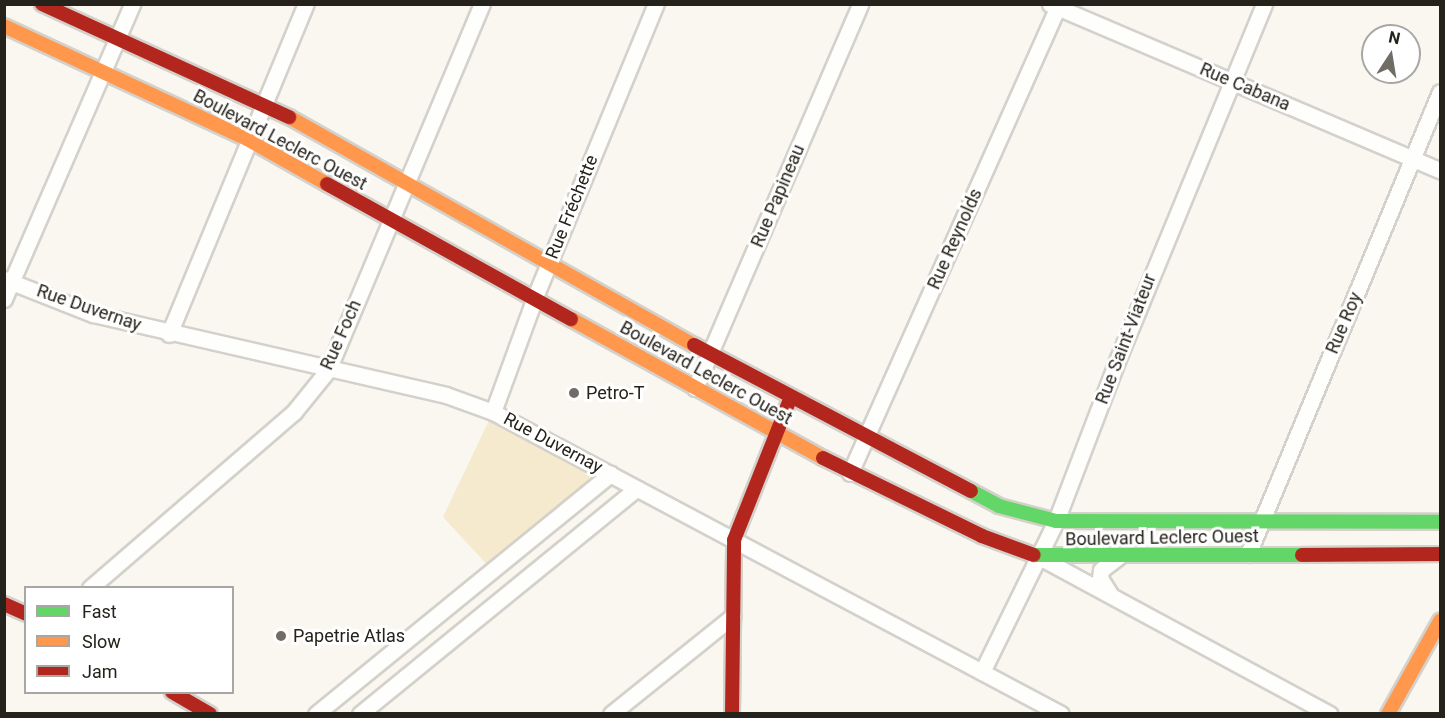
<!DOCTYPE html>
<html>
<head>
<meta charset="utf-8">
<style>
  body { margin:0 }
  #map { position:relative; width:1445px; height:718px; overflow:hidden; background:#f9f7f0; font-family:Roboto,sans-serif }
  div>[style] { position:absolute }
  .green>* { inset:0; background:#f6eace }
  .roads { filter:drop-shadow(2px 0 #d4d1cb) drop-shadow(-2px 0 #d4d1cb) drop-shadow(0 2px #d4d1cb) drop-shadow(0 -2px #d4d1cb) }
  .street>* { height:15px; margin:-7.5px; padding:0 7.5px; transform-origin:7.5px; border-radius:7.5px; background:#fefefd }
  .fast>* { height:14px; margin:-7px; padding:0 7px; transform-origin:7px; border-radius:7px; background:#63d668 }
  .slow>* { height:14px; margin:-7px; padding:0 7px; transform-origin:7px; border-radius:7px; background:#ff974d }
  .jam>* { height:14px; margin:-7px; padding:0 7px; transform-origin:7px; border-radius:7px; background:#b3261e }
  .dots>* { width:16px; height:16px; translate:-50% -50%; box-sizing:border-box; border:3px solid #fff; border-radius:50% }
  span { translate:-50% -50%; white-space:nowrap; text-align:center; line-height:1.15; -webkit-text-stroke:6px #fff; paint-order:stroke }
  .street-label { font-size:18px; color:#25221b }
  .poi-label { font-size:18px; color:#25221b }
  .left { translate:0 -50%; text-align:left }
  .frame { position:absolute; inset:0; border:6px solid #25221b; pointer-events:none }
  .legend { position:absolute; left:24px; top:586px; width:210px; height:108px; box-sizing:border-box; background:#fff; border:2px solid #a8a7a4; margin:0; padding:8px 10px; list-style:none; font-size:18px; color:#25221b }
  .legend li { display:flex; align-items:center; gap:12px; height:30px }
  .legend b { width:30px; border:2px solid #a8a7a4 }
  .north { position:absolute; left:1361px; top:24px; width:60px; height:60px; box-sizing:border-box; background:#fff; border:2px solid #a8a7a4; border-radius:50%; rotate:12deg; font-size:16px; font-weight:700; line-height:24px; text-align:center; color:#25221b }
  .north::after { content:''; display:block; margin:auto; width:21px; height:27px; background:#6f6d66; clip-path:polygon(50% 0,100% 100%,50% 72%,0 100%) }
</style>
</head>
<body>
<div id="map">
  <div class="green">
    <div style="clip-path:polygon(493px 412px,610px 474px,492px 570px,443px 517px)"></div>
  </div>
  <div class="roads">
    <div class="street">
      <div style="left:1050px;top:4px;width:424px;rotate:23.1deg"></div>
      <div style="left:4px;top:279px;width:96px;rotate:21.5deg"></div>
      <div style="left:93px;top:314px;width:362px;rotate:12.9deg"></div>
      <div style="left:446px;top:395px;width:50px;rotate:19.9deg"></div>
      <div style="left:493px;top:412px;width:643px;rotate:28deg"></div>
      <div style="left:4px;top:299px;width:322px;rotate:-66.5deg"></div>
      <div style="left:169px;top:334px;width:357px;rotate:-67.5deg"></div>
      <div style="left:695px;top:388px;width:418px;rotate:-66.7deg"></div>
      <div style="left:493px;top:412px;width:122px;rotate:-69.9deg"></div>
      <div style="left:535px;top:297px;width:317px;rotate:-67.6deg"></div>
      <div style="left:850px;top:473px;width:513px;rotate:-65.98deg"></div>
      <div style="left:1248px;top:554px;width:500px;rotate:-67.43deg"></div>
      <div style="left:1041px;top:558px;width:328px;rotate:28.4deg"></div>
      <div style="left:90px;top:588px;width:269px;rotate:-40.8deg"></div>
      <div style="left:294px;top:412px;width:54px;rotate:-51deg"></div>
      <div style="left:328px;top:370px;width:397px;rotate:-67.2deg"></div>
      <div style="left:1110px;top:594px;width:19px;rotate:-122deg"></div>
      <div style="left:1100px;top:578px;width:8px;rotate:-83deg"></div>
      <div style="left:1101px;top:570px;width:21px;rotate:-37deg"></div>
      <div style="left:982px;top:672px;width:168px;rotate:-63.9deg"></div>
      <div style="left:1056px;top:521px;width:171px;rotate:-69.1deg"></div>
      <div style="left:1117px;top:361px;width:386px;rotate:-67.6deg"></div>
      <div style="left:316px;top:714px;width:380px;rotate:-39.2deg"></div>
      <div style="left:360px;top:714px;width:357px;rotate:-39.2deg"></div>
      <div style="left:611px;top:714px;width:156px;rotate:-38.8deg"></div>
    </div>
    <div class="fast">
      <div style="left:971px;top:491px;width:32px;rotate:28deg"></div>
      <div style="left:999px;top:506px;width:59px;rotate:14.7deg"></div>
      <div style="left:1056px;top:521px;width:384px;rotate:0.1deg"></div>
      <div style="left:1034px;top:555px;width:268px"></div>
    </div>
    <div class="slow">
      <div style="left:4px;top:26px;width:268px;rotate:24.9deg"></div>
      <div style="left:247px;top:139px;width:92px;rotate:29.4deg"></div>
      <div style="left:289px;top:117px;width:465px;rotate:29.4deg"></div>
      <div style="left:571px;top:319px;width:288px;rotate:28.9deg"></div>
      <div style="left:1388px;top:714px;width:107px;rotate:-60.8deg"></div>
    </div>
    <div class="jam">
      <div style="left:42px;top:4px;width:272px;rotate:24.6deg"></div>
      <div style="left:327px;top:184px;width:279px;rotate:29deg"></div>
      <div style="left:694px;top:345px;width:313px;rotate:27.8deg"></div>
      <div style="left:823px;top:458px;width:177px;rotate:26.1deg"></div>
      <div style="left:982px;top:536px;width:55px;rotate:20.1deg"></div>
      <div style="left:1302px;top:555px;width:138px;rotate:-0.4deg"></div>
      <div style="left:4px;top:604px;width:24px;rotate:24deg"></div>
      <div style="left:172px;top:692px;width:44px;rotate:30.1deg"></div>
      <div style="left:732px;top:714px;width:174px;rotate:-89.3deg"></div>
      <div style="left:734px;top:540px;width:152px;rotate:-68.3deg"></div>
    </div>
  </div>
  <div class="dots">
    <div style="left:574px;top:393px;background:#6f6d66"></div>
    <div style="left:281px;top:636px;background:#6f6d66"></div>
  </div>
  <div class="street-label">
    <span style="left:1245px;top:87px;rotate:23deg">Rue Cabana</span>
    <span style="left:280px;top:140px;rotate:28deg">Boulevard Leclerc Ouest</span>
    <span style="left:778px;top:196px;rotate:-67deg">Rue Papineau</span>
    <span style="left:572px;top:207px;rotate:-68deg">Rue Fréchette</span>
    <span style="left:955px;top:239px;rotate:-66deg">Rue Reynolds</span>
    <span style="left:89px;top:308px;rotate:19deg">Rue Duvernay</span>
    <span style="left:1344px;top:323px;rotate:-67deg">Rue Roy</span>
    <span style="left:341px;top:335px;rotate:-66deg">Rue Foch</span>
    <span style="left:1126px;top:339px;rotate:-69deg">Rue Saint-Viateur</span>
    <span style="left:706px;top:373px;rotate:29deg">Boulevard Leclerc Ouest</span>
    <span style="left:553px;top:443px;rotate:28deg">Rue Duvernay</span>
    <span style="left:1162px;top:538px;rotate:-1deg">Boulevard Leclerc Ouest</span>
  </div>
  <div class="poi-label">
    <span class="left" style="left:586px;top:393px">Petro-T</span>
    <span class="left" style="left:293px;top:636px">Papetrie Atlas</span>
  </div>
  <div class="frame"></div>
  <ul class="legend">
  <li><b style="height:8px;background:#63d668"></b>Fast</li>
  <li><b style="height:8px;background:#ff974d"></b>Slow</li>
  <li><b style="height:8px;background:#b3261e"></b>Jam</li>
  </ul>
  <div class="north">N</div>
</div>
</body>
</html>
